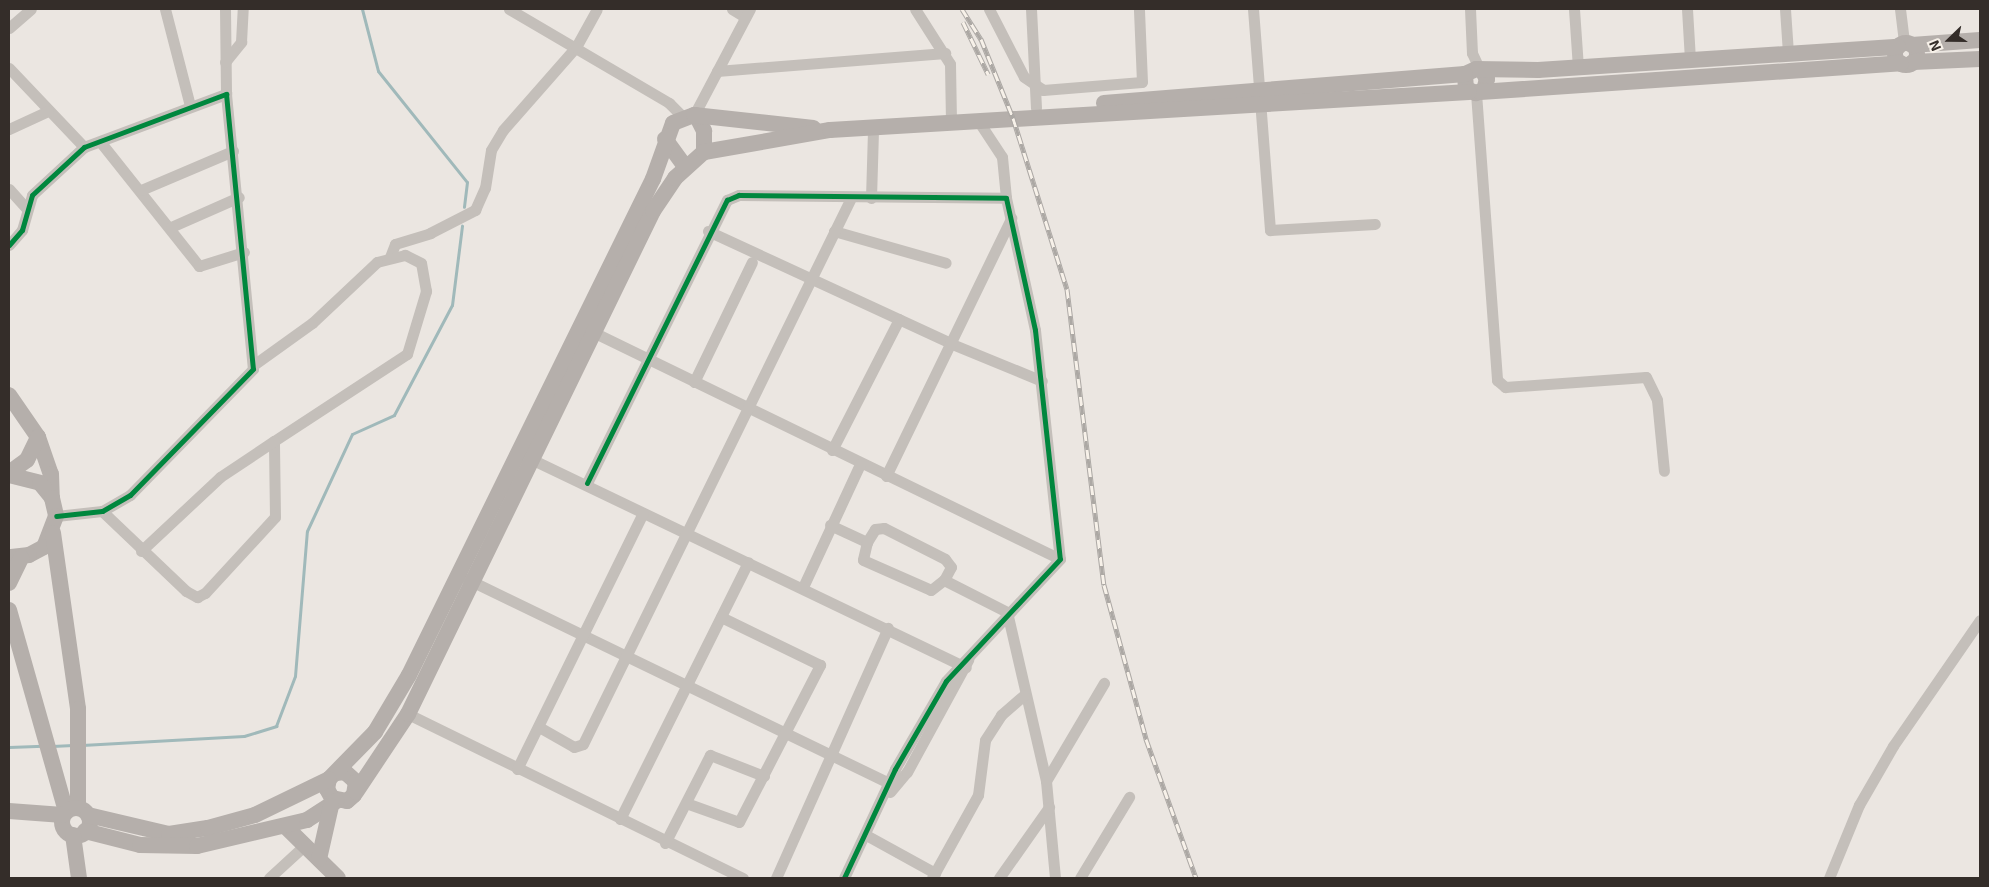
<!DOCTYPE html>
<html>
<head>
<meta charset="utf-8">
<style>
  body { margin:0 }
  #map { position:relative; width:1989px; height:887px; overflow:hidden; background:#ebe6e1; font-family:"Exo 2",sans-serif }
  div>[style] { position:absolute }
  .stream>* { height:3px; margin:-1.5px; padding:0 1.5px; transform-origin:1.5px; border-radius:1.5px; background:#a0b9ba }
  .street>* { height:11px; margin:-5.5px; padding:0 5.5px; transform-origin:5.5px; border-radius:5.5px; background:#c4bfba }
  .secondary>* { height:16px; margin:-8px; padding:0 8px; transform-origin:8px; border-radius:8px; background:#b5afab }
  .secondary>.ring { margin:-8px; padding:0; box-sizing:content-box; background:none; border:16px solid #b5afab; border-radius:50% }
  .rail>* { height:5px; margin-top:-2.5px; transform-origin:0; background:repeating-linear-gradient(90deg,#f7f1e9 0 9px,#aca8a4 0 18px); box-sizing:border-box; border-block:1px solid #aca8a4 }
  .cycleway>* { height:5px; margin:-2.5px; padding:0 2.5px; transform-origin:2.5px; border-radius:2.5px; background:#00873e }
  span { translate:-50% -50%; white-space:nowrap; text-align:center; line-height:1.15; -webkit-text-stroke:5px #f7f1e9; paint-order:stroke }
  .frame { position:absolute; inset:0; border:10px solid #342d29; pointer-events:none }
  .north { position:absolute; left:1924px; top:15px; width:50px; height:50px; -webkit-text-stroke:4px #f7f1e9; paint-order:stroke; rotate:248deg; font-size:14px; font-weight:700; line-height:20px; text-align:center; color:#342d29 }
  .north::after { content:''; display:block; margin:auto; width:18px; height:22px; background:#342d29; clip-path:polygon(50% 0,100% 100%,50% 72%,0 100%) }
</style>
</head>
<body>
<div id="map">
  <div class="stream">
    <div style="left:362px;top:9px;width:64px;rotate:75.5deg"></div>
    <div style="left:378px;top:71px;width:142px;rotate:51.3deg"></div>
    <div style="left:467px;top:182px;width:25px;rotate:97deg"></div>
    <div style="left:82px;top:745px;width:162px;rotate:-3.2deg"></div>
    <div style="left:244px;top:736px;width:34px;rotate:-17deg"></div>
    <div style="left:276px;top:726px;width:53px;rotate:-69.2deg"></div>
    <div style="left:295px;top:676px;width:145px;rotate:-85.3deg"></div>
    <div style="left:307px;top:531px;width:107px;rotate:-65.1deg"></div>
    <div style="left:352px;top:434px;width:46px;rotate:-24.3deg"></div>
    <div style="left:394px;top:415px;width:124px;rotate:-62.2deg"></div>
    <div style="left:452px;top:305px;width:80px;rotate:-82.8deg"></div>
    <div style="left:52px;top:746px;width:21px;rotate:-3deg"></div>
    <div style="left:9px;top:747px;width:34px;rotate:-2deg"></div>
  </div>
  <div class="street">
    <div style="left:165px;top:9px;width:100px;rotate:75.5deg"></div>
    <div style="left:225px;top:9px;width:85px;rotate:89.3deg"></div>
    <div style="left:509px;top:9px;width:186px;rotate:30.4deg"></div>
    <div style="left:669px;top:103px;width:20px;rotate:45deg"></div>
    <div style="left:732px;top:9px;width:15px;rotate:32deg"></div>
    <div style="left:915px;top:9px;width:65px;rotate:57.5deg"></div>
    <div style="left:950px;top:64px;width:59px;rotate:89deg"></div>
    <div style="left:989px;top:9px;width:76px;rotate:62.8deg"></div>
    <div style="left:1024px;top:77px;width:23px;rotate:34deg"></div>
    <div style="left:1043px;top:90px;width:99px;rotate:-4.6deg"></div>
    <div style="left:1142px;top:82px;width:73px;rotate:-92.4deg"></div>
    <div style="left:1031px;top:9px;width:99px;rotate:87.1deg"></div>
    <div style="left:1253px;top:9px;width:222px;rotate:85.6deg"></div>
    <div style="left:1270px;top:230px;width:105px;rotate:-3.3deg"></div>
    <div style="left:1470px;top:9px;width:44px;rotate:87.4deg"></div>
    <div style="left:1472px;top:53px;width:19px;rotate:65deg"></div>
    <div style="left:1574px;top:9px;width:59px;rotate:86.1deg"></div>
    <div style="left:1687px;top:9px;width:51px;rotate:86.6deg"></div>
    <div style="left:1785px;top:9px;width:44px;rotate:86.1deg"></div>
    <div style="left:1900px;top:9px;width:34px;rotate:83deg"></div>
    <div style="left:9px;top:28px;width:29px;rotate:-41deg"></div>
    <div style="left:225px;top:62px;width:26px;rotate:-51deg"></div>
    <div style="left:241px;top:42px;width:33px;rotate:-87deg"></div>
    <div style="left:9px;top:68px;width:109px;rotate:46.5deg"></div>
    <div style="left:717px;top:71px;width:229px;rotate:-4.5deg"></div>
    <div style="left:1476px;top:93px;width:288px;rotate:85.8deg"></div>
    <div style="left:1497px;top:380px;width:11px;rotate:41deg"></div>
    <div style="left:1505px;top:387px;width:141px;rotate:-4.1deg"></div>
    <div style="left:1646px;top:377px;width:25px;rotate:64deg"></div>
    <div style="left:1657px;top:400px;width:71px;rotate:84.4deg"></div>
    <div style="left:694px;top:115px;width:120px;rotate:-62.2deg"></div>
    <div style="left:979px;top:122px;width:42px;rotate:56.7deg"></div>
    <div style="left:1002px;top:157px;width:41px;rotate:84.4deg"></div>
    <div style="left:9px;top:129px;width:43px;rotate:-24.8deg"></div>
    <div style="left:102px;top:144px;width:156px;rotate:51.5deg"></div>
    <div style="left:199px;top:266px;width:47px;rotate:-17.3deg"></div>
    <div style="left:9px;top:189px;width:25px;rotate:48deg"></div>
    <div style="left:141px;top:190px;width:100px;rotate:-23deg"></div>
    <div style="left:871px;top:198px;width:69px;rotate:-88.3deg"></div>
    <div style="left:171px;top:227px;width:74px;rotate:-23.8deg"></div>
    <div style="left:708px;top:231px;width:269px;rotate:24.8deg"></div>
    <div style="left:952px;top:344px;width:97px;rotate:22.3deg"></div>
    <div style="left:834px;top:231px;width:116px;rotate:15.9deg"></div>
    <div style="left:9px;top:245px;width:20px;rotate:-49deg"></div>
    <div style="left:22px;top:230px;width:36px;rotate:-74deg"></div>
    <div style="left:32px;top:195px;width:71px;rotate:-42.7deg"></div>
    <div style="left:84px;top:147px;width:152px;rotate:-20.5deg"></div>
    <div style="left:226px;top:94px;width:276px;rotate:84.4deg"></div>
    <div style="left:253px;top:369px;width:176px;rotate:134.3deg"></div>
    <div style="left:130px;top:495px;width:32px;rotate:150deg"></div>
    <div style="left:102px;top:511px;width:46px;rotate:173.8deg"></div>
    <div style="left:390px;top:257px;width:14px;rotate:-69deg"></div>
    <div style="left:395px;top:244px;width:37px;rotate:-17deg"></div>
    <div style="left:430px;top:233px;width:51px;rotate:-27.1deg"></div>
    <div style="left:475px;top:210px;width:24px;rotate:-66deg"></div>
    <div style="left:485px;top:188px;width:38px;rotate:-81deg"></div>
    <div style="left:491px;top:150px;width:23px;rotate:-59deg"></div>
    <div style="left:503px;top:130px;width:111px;rotate:-48.7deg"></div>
    <div style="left:576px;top:47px;width:43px;rotate:-61.1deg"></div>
    <div style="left:593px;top:332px;width:519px;rotate:25.92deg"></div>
    <div style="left:694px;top:382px;width:133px;rotate:-64.2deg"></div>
    <div style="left:832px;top:450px;width:147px;rotate:-62.9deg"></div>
    <div style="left:531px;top:459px;width:482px;rotate:25.6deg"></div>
    <div style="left:886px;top:476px;width:287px;rotate:-64.1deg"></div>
    <div style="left:587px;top:483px;width:316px;rotate:-63.7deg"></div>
    <div style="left:727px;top:200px;width:13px;rotate:-23deg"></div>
    <div style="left:739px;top:195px;width:267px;rotate:0.6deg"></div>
    <div style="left:1006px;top:198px;width:135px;rotate:77.6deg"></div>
    <div style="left:1035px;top:330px;width:230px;rotate:83.8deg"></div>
    <div style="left:1060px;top:559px;width:167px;rotate:133.1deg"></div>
    <div style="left:946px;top:681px;width:102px;rotate:120.1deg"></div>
    <div style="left:895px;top:769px;width:120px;rotate:115.1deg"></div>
    <div style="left:102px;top:511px;width:116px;rotate:43.6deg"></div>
    <div style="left:186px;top:591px;width:13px;rotate:29deg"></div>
    <div style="left:197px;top:597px;width:9px;rotate:-27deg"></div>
    <div style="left:205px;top:593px;width:103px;rotate:-47.4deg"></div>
    <div style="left:275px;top:517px;width:76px;rotate:-90.8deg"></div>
    <div style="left:274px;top:441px;width:159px;rotate:-33.2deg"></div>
    <div style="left:407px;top:354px;width:66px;rotate:-73.2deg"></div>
    <div style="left:426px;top:291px;width:28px;rotate:-100deg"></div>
    <div style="left:421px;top:263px;width:18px;rotate:-153deg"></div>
    <div style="left:405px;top:255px;width:29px;rotate:166deg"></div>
    <div style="left:377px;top:262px;width:89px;rotate:136.8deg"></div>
    <div style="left:312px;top:323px;width:70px;rotate:144.3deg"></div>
    <div style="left:830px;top:525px;width:41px;rotate:24.7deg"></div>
    <div style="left:867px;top:542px;width:18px;rotate:103deg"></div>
    <div style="left:863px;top:560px;width:74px;rotate:23.8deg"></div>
    <div style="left:931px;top:590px;width:16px;rotate:-38deg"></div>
    <div style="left:944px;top:580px;width:71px;rotate:26.9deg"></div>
    <div style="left:1007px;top:612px;width:173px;rotate:77deg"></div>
    <div style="left:1046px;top:781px;width:97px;rotate:84.7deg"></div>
    <div style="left:867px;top:542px;width:15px;rotate:-58deg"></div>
    <div style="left:875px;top:529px;width:9px;rotate:-6deg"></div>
    <div style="left:884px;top:528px;width:68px;rotate:26.9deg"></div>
    <div style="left:945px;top:559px;width:10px;rotate:53deg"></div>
    <div style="left:951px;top:567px;width:15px;rotate:118deg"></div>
    <div style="left:141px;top:551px;width:108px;rotate:-43.1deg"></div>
    <div style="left:220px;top:477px;width:65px;rotate:-33.7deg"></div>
    <div style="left:467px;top:579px;width:475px;rotate:25.8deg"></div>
    <div style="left:803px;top:587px;width:136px;rotate:-65.1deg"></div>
    <div style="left:408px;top:714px;width:373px;rotate:26.1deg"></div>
    <div style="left:539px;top:727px;width:40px;rotate:29.7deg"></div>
    <div style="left:574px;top:747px;width:9px;rotate:-18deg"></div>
    <div style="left:583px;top:744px;width:608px;rotate:-63.86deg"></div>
    <div style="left:517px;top:769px;width:285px;rotate:-63.8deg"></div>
    <div style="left:1046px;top:781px;width:114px;rotate:-59.4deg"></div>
    <div style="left:890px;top:792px;width:26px;rotate:-50deg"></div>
    <div style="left:907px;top:772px;width:128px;rotate:-61.4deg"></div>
    <div style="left:686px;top:803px;width:56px;rotate:19.7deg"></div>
    <div style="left:739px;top:822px;width:177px;rotate:-62.7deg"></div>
    <div style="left:820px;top:665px;width:110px;rotate:-154.1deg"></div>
    <div style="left:620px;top:819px;width:287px;rotate:-63.5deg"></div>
    <div style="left:866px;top:835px;width:79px;rotate:28.8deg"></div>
    <div style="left:665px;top:843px;width:99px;rotate:-62.9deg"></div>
    <div style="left:710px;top:755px;width:58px;rotate:21.3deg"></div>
    <div style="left:269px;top:878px;width:49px;rotate:-42.5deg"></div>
    <div style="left:776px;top:878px;width:274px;rotate:-65.9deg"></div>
    <div style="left:932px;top:878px;width:95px;rotate:-61deg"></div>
    <div style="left:978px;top:795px;width:55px;rotate:-82.7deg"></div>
    <div style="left:985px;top:740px;width:30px;rotate:-57deg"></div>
    <div style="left:1001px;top:715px;width:30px;rotate:-41deg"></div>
    <div style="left:999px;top:878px;width:87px;rotate:-54.8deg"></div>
    <div style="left:1080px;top:878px;width:95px;rotate:-58.8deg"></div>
    <div style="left:1829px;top:878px;width:79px;rotate:-67.7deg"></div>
    <div style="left:1859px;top:805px;width:68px;rotate:-60deg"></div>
    <div style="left:1893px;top:746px;width:153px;rotate:-55.4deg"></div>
  </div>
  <div class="secondary">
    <div class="ring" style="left:1895px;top:43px;width:6px;height:6px"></div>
    <div style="left:1912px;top:45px;width:68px;rotate:-4.2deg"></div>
    <div style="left:1913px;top:62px;width:67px;rotate:-2.6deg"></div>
    <div style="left:1483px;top:72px;width:8px;rotate:60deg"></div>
    <div style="left:1487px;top:79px;width:11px;rotate:105deg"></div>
    <div style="left:1484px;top:90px;width:9px;rotate:159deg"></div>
    <div style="left:1476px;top:93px;width:11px;rotate:-158deg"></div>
    <div style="left:1466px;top:89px;width:15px;rotate:-94deg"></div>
    <div style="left:1465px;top:74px;width:12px;rotate:-24deg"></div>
    <div style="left:1476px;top:69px;width:62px;rotate:0.9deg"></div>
    <div style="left:1538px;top:70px;width:361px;rotate:-3.7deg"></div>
    <div style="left:1480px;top:92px;width:422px;rotate:-3.9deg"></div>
    <div style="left:1104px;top:103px;width:362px;rotate:-4.6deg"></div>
    <div style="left:696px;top:115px;width:18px;rotate:63deg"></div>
    <div style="left:704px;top:131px;width:21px;rotate:90deg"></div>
    <div style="left:665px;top:139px;width:34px;rotate:54deg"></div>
    <div style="left:9px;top:395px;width:51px;rotate:55.4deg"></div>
    <div style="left:38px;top:437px;width:39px;rotate:71deg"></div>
    <div style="left:51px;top:474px;width:24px;rotate:88deg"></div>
    <div style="left:9px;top:473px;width:22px;rotate:-36deg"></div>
    <div style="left:27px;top:460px;width:25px;rotate:-64deg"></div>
    <div style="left:9px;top:475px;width:32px;rotate:14deg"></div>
    <div style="left:40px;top:483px;width:19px;rotate:51deg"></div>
    <div style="left:52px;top:498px;width:18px;rotate:77deg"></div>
    <div style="left:56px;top:516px;width:33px;rotate:111deg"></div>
    <div style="left:44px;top:547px;width:17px;rotate:152deg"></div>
    <div style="left:29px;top:555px;width:20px;rotate:174deg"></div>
    <div style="left:53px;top:533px;width:178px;rotate:81.9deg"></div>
    <div style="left:78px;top:709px;width:99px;rotate:90deg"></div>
    <div style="left:9px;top:583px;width:28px;rotate:-64deg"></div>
    <div style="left:9px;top:610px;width:210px;rotate:74.2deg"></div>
    <div style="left:336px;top:773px;width:9px;rotate:-6deg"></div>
    <div style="left:345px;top:772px;width:15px;rotate:42deg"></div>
    <div style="left:356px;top:782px;width:13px;rotate:99deg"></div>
    <div style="left:354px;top:795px;width:9px;rotate:139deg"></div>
    <div style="left:347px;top:801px;width:15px;rotate:-169deg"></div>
    <div style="left:332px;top:798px;width:10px;rotate:-119deg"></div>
    <div style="left:327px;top:789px;width:10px;rotate:-79deg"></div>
    <div style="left:329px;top:779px;width:66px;rotate:-45.6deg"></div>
    <div style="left:375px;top:732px;width:66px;rotate:-59.2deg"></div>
    <div style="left:409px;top:675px;width:553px;rotate:-63.81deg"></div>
    <div style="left:653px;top:179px;width:59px;rotate:-70.3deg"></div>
    <div style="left:673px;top:123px;width:22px;rotate:-21deg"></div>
    <div style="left:694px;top:115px;width:120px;rotate:6.2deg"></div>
    <div style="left:356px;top:792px;width:94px;rotate:-56.3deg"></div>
    <div style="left:408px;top:714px;width:559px;rotate:-64.03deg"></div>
    <div style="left:653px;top:211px;width:40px;rotate:-56deg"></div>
    <div style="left:675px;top:178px;width:39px;rotate:-42deg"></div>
    <div style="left:704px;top:152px;width:128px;rotate:-9.9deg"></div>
    <div style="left:830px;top:130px;width:640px;rotate:-3.4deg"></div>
    <div class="ring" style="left:62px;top:808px;width:12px;height:12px"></div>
    <div style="left:9px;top:811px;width:54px;rotate:4.2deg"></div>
    <div style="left:88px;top:815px;width:83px;rotate:13.2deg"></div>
    <div style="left:169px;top:834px;width:39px;rotate:-9deg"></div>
    <div style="left:208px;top:828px;width:49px;rotate:-15.5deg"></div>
    <div style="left:255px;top:815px;width:82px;rotate:-25.9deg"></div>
    <div style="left:285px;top:826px;width:74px;rotate:44.5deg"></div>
    <div style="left:85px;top:831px;width:57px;rotate:14.3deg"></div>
    <div style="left:140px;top:845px;width:57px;rotate:1deg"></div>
    <div style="left:197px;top:846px;width:113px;rotate:-13.3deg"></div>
    <div style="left:307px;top:820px;width:35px;rotate:-33deg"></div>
    <div style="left:73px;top:835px;width:43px;rotate:82.1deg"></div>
    <div style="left:319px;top:859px;width:54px;rotate:-77.2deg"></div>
  </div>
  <div class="rail">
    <div style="left:962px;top:9px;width:36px;rotate:58deg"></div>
    <div style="left:981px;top:39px;width:85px;rotate:67.9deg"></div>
    <div style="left:1013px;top:118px;width:179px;rotate:72.5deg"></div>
    <div style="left:1067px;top:289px;width:298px;rotate:82.9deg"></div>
    <div style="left:1104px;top:585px;width:160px;rotate:74.7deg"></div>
    <div style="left:1146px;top:739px;width:148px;rotate:70.2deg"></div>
    <div style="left:963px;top:22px;width:58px;rotate:64.3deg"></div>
  </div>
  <div class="cycleway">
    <div style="left:9px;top:245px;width:20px;rotate:-49deg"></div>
    <div style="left:22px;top:230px;width:36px;rotate:-74deg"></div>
    <div style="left:32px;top:195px;width:71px;rotate:-42.7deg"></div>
    <div style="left:84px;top:147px;width:152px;rotate:-20.5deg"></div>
    <div style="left:226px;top:94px;width:276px;rotate:84.4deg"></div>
    <div style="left:253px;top:369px;width:176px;rotate:134.3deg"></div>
    <div style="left:130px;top:495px;width:32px;rotate:150deg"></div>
    <div style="left:102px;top:511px;width:46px;rotate:173.8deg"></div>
    <div style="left:587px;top:483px;width:316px;rotate:-63.7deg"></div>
    <div style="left:727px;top:200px;width:13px;rotate:-23deg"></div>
    <div style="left:739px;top:195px;width:267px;rotate:0.6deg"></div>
    <div style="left:1006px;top:198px;width:135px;rotate:77.6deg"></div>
    <div style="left:1035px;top:330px;width:230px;rotate:83.8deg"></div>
    <div style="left:1060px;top:559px;width:167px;rotate:133.1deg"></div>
    <div style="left:946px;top:681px;width:102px;rotate:120.1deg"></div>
    <div style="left:895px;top:769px;width:120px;rotate:115.1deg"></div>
  </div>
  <div class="frame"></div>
  <div class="north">N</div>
</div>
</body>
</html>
